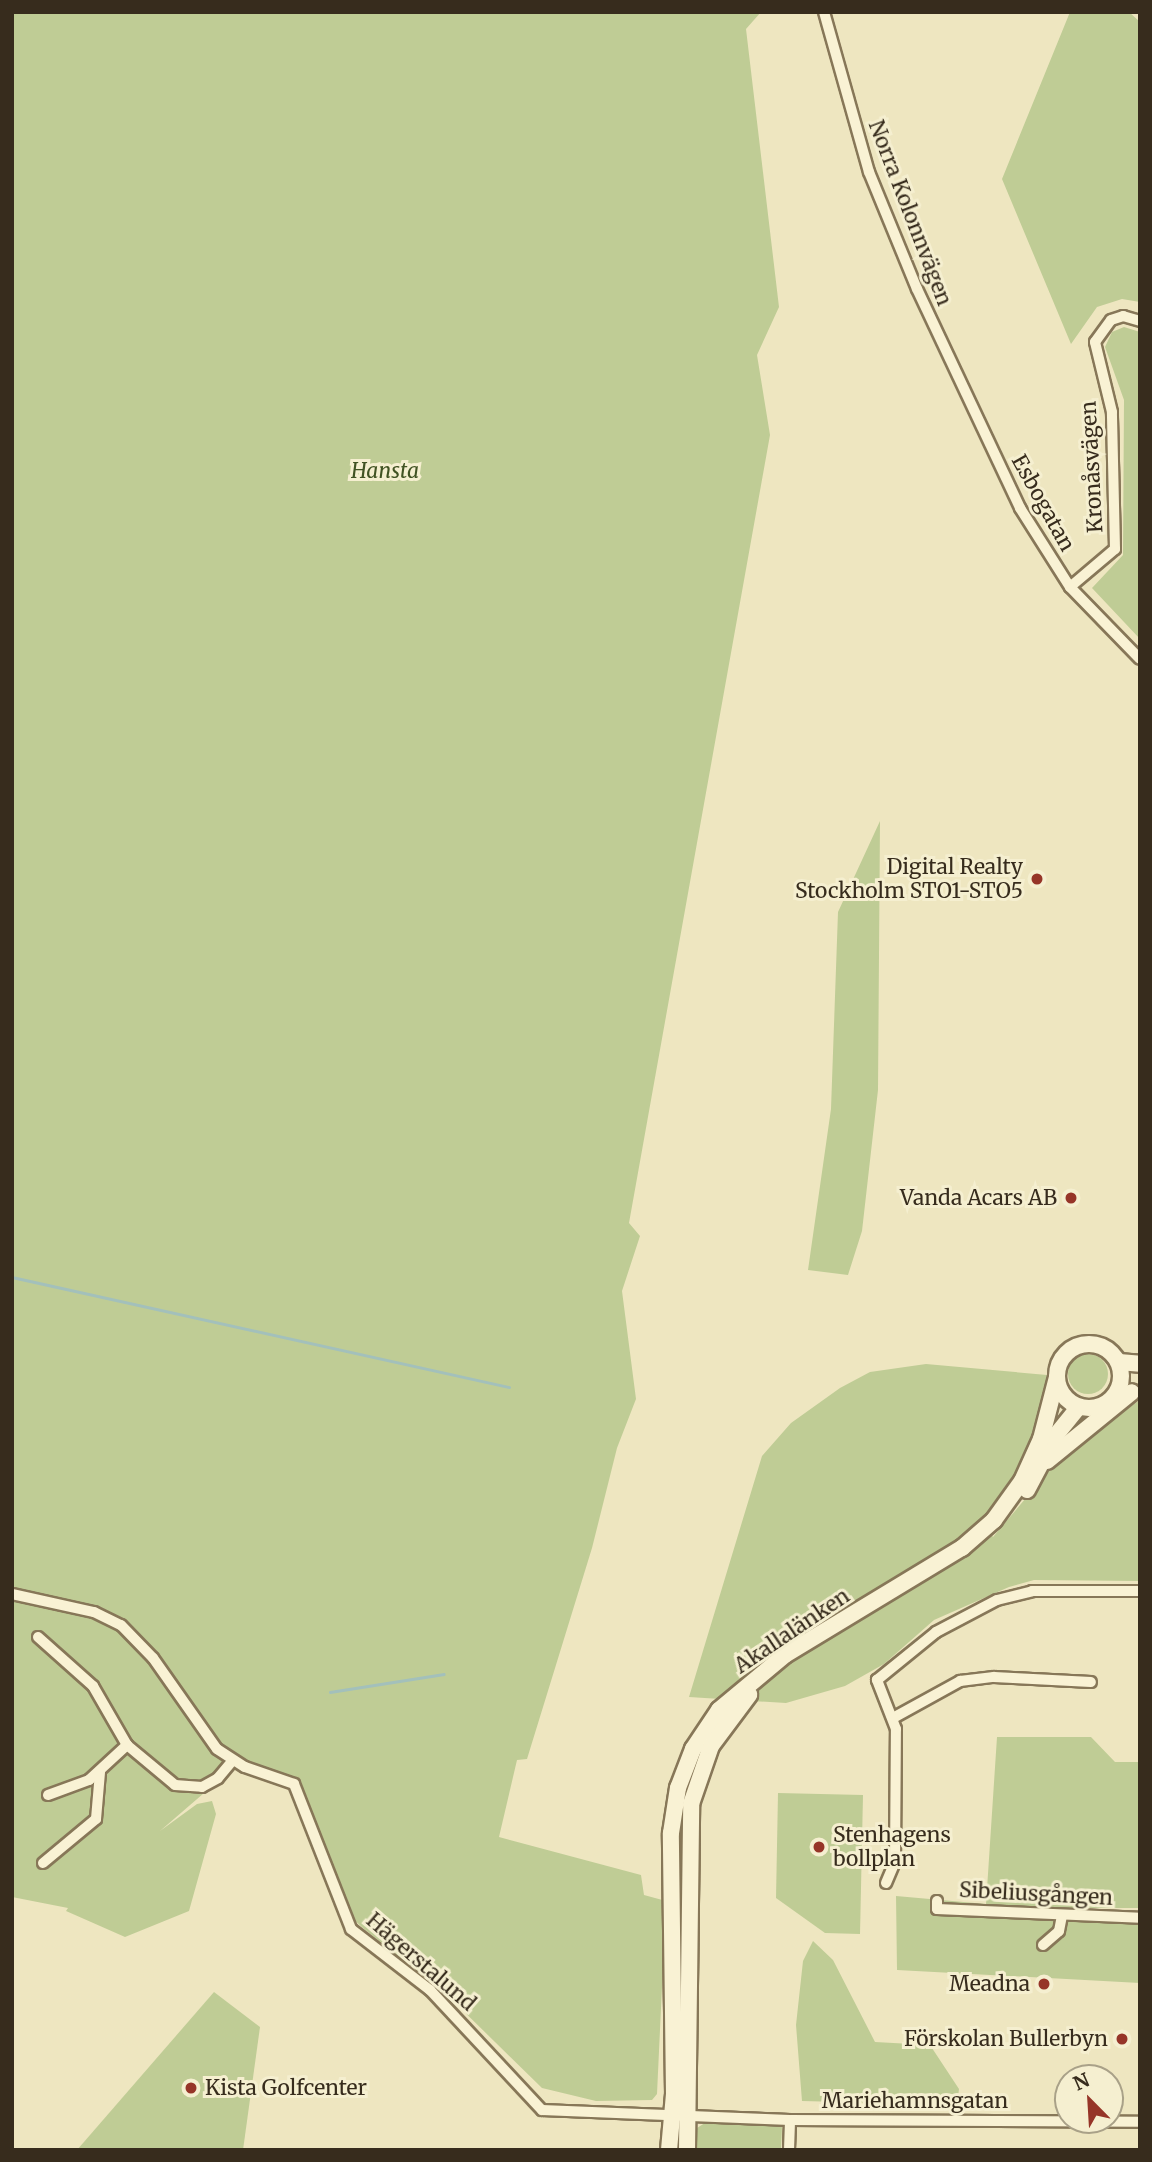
<!DOCTYPE html>
<html>
<head>
<meta charset="utf-8">
<style>
  body { margin:0 }
  #map { position:relative; width:1152px; height:2162px; overflow:hidden; background:#eee6c0; font-family:Merriweather,serif }
  div>[style] { position:absolute }
  .green>* { inset:0; background:#bfcc95 }
  .round { border-radius:50% }
  .stream>* { height:2.5px; margin:-1.25px; padding:0 1.25px; transform-origin:1.25px; border-radius:1.25px; background:#a3c0bb }
  .roads { filter:drop-shadow(2px 0 #877758) drop-shadow(-2px 0 #877758) drop-shadow(0 2px #877758) drop-shadow(0 -2px #877758) }
  .street>* { height:10px; margin:-5px; padding:0 5px; transform-origin:5px; border-radius:5px; background:#f9f2d4 }
  .secondary>* { height:16px; margin:-8px; padding:0 8px; transform-origin:8px; border-radius:8px; background:#f9f2d4 }
  .secondary>.ring { margin:-8px; padding:0; box-sizing:content-box; background:none; border:16px solid #f9f2d4; border-radius:50% }
  .dots>* { width:19px; height:19px; translate:-50% -50%; box-sizing:border-box; border:4px solid #f5efd0; border-radius:50% }
  span { translate:-50% -50%; white-space:nowrap; text-align:center; line-height:1.15; -webkit-text-stroke:6px #f5efd0; paint-order:stroke }
  .street-label { font-size:21px; color:#372c1d }
  .park-label { font-size:21px; color:#415323; font-style:italic }
  .poi-label { font-size:21px; color:#372c1d }
  .right { translate:-100% -50%; text-align:right }
  .left { translate:0 -50%; text-align:left }
  .frame { position:absolute; inset:0; border:14px solid #372c1d; pointer-events:none }
  .north { position:absolute; left:1054px; top:2064px; width:70px; height:70px; box-sizing:border-box; background:#f5efd0; border:2px solid #a9a188; border-radius:50%; rotate:336deg; font-size:19px; font-weight:700; line-height:28px; text-align:center; color:#372c1d }
  .north::after { content:''; display:block; margin:auto; width:24px; height:32px; background:#963528; clip-path:polygon(50% 0,100% 100%,50% 72%,0 100%) }
</style>
</head>
<body>
<div id="map">
  <div class="green">
    <div style="clip-path:polygon(12px 12px,761px 12px,746px 29px,779px 307px,757px 355px,770px 435px,629px 1223px,640px 1236px,622px 1291px,636px 1399px,617px 1448px,592px 1548px,527px 1759px,517px 1760px,499px 1837px,641px 1875px,644px 1895px,666px 1901px,657px 2094px,652px 2100px,596px 2101px,542px 2088px,445px 1993px,363px 1928px,352px 1918px,340px 1889px,300px 1786px,233px 1768px,160px 1831px,197px 1804px,212px 1801px,216px 1814px,189px 1911px,125px 1937px,66px 1911px,68px 1908px,12px 1897px)"></div>
    <div style="clip-path:polygon(1070px 12px,1129px 12px,1140px 22px,1140px 302px,1122px 299px,1097px 307px,1071px 344px,1002px 179px)"></div>
    <div style="clip-path:polygon(1124px 327px,1140px 332px,1140px 639px,1092px 588px,1123px 555px,1124px 400px,1105px 347px,1112px 332px)"></div>
    <div style="clip-path:polygon(880px 821px,878px 1090px,862px 1231px,848px 1275px,808px 1270px,831px 1109px,838px 912px)"></div>
    <div class="round" style="left:1068px;top:1354px;width:40px;height:40px"></div>
    <div style="clip-path:polygon(926px 1364px,1047px 1375px,1040px 1419px,1021px 1467px,982px 1521px,993px 1537px,1064px 1453px,1140px 1400px,1140px 1581px,1034px 1580px,1009px 1587px,934px 1620px,884px 1664px,845px 1686px,786px 1703px,689px 1697px,762px 1456px,791px 1423px,840px 1388px,870px 1372px)"></div>
    <div style="clip-path:polygon(997px 1737px,1091px 1737px,1115px 1762px,1140px 1762px,1140px 1908px,1025px 1908px,1140px 1919px,1140px 1983px,897px 1970px,896px 1896px,986px 1904px)"></div>
    <div style="clip-path:polygon(778px 1793px,863px 1795px,860px 1934px,825px 1933px,776px 1898px)"></div>
    <div style="clip-path:polygon(813px 1941px,833px 1960px,875px 2042px,930px 2045px,959px 2089px,957px 2105px,802px 2101px,796px 2025px,803px 1961px)"></div>
    <div style="clip-path:polygon(214px 1992px,260px 2027px,243px 2150px,77px 2150px)"></div>
    <div style="clip-path:polygon(708px 2121px,782px 2126px,781px 2150px,694px 2150px,697px 2128px)"></div>
  </div>
  <div class="stream">
    <div style="left:12px;top:1277px;width:509px;rotate:12.48deg"></div>
    <div style="left:330px;top:1692px;width:115px;rotate:-9deg"></div>
  </div>
  <div class="roads">
    <div class="street">
      <div style="left:824px;top:12px;width:166px;rotate:74.3deg"></div>
      <div style="left:869px;top:172px;width:126px;rotate:67.7deg"></div>
      <div style="left:917px;top:289px;width:242px;rotate:64.8deg"></div>
      <div style="left:1020px;top:508px;width:93px;rotate:57.7deg"></div>
      <div style="left:1070px;top:587px;width:100px;rotate:45.8deg"></div>
      <div style="left:1070px;top:587px;width:59px;rotate:-40.2deg"></div>
      <div style="left:1115px;top:549px;width:137px;rotate:-91.3deg"></div>
      <div style="left:1112px;top:412px;width:72px;rotate:-103.7deg"></div>
      <div style="left:1095px;top:342px;width:27px;rotate:-54deg"></div>
      <div style="left:1111px;top:320px;width:13px;rotate:-18deg"></div>
      <div style="left:1123px;top:316px;width:18px;rotate:16deg"></div>
      <div style="left:12px;top:1594px;width:84px;rotate:12.4deg"></div>
      <div style="left:94px;top:1612px;width:30px;rotate:26deg"></div>
      <div style="left:121px;top:1625px;width:46px;rotate:45.9deg"></div>
      <div style="left:153px;top:1658px;width:111px;rotate:54.9deg"></div>
      <div style="left:217px;top:1749px;width:33px;rotate:33deg"></div>
      <div style="left:245px;top:1767px;width:52px;rotate:19.1deg"></div>
      <div style="left:294px;top:1784px;width:156px;rotate:68.5deg"></div>
      <div style="left:351px;top:1929px;width:100px;rotate:37.7deg"></div>
      <div style="left:430px;top:1990px;width:164px;rotate:47deg"></div>
      <div style="left:542px;top:2110px;width:248px;rotate:2.3deg"></div>
      <div style="left:790px;top:2120px;width:350px;rotate:0.3deg"></div>
      <div style="left:38px;top:1637px;width:74px;rotate:41.7deg"></div>
      <div style="left:93px;top:1686px;width:68px;rotate:60deg"></div>
      <div style="left:127px;top:1745px;width:62px;rotate:39.8deg"></div>
      <div style="left:175px;top:1785px;width:27px;rotate:4deg"></div>
      <div style="left:202px;top:1787px;width:18px;rotate:-29deg"></div>
      <div style="left:218px;top:1778px;width:23px;rotate:-50deg"></div>
      <div style="left:893px;top:1718px;width:77px;rotate:-28.9deg"></div>
      <div style="left:960px;top:1681px;width:34px;rotate:-7deg"></div>
      <div style="left:994px;top:1677px;width:97px;rotate:3deg"></div>
      <div style="left:48px;top:1795px;width:44px;rotate:-20.1deg"></div>
      <div style="left:89px;top:1780px;width:52px;rotate:-42.6deg"></div>
      <div style="left:43px;top:1863px;width:69px;rotate:-39.7deg"></div>
      <div style="left:96px;top:1819px;width:47px;rotate:-85.1deg"></div>
      <div style="left:886px;top:1883px;width:23px;rotate:-67deg"></div>
      <div style="left:895px;top:1862px;width:133px;rotate:-89.6deg"></div>
      <div style="left:896px;top:1729px;width:53px;rotate:-111.2deg"></div>
      <div style="left:877px;top:1680px;width:76px;rotate:-39.1deg"></div>
      <div style="left:936px;top:1632px;width:69px;rotate:-27.7deg"></div>
      <div style="left:997px;top:1600px;width:36px;rotate:-14deg"></div>
      <div style="left:1032px;top:1591px;width:108px"></div>
      <div style="left:937px;top:1901px;width:8px;rotate:90deg"></div>
      <div style="left:937px;top:1909px;width:203px;rotate:2.5deg"></div>
      <div style="left:1043px;top:1945px;width:21px;rotate:-41deg"></div>
      <div style="left:1059px;top:1931px;width:15px;rotate:-79deg"></div>
      <div style="left:789px;top:2150px;width:30px;rotate:-88deg"></div>
    </div>
    <div class="secondary">
      <div class="ring" style="left:1057px;top:1344px;width:48px;height:48px"></div>
      <div style="left:1119px;top:1362px;width:21px;rotate:5deg"></div>
      <div style="left:1047px;top:1461px;width:109px;rotate:-39.1deg"></div>
      <div style="left:1027px;top:1490px;width:62px;rotate:-62.2deg"></div>
      <div style="left:1056px;top:1435px;width:36px;rotate:-51deg"></div>
      <div style="left:669px;top:2150px;width:56px;rotate:-84.9deg"></div>
      <div style="left:674px;top:2094px;width:261px;rotate:-90.7deg"></div>
      <div style="left:671px;top:1833px;width:46px;rotate:-81.2deg"></div>
      <div style="left:678px;top:1788px;width:42px;rotate:-69deg"></div>
      <div style="left:693px;top:1749px;width:47px;rotate:-56.3deg"></div>
      <div style="left:719px;top:1710px;width:86px;rotate:-39.8deg"></div>
      <div style="left:785px;top:1655px;width:207px;rotate:-31.2deg"></div>
      <div style="left:962px;top:1548px;width:43px;rotate:-41.2deg"></div>
      <div style="left:994px;top:1520px;width:48px;rotate:-54.3deg"></div>
      <div style="left:1022px;top:1481px;width:46px;rotate:-65.7deg"></div>
      <div style="left:1041px;top:1439px;width:64px;rotate:-75.5deg"></div>
      <div style="left:687px;top:2150px;width:346px;rotate:-89.3deg"></div>
      <div style="left:691px;top:1804px;width:61px;rotate:-71deg"></div>
      <div style="left:711px;top:1746px;width:64px;rotate:-53.3deg"></div>
    </div>
  </div>
  <div class="dots">
    <div style="left:1037px;top:879px;background:#963528"></div>
    <div style="left:1071px;top:1198px;background:#963528"></div>
    <div style="left:819px;top:1847px;background:#963528"></div>
    <div style="left:1044px;top:1984px;background:#963528"></div>
    <div style="left:1122px;top:2039px;background:#963528"></div>
    <div style="left:191px;top:2088px;background:#963528"></div>
  </div>
  <div class="street-label">
    <span style="left:910px;top:213px;rotate:69deg">Norra Kolonnvägen</span>
    <span style="left:1092px;top:467px;rotate:-93deg">Kronåsvägen</span>
    <span style="left:1043px;top:503px;rotate:61deg">Esbogatan</span>
    <span style="left:792px;top:1631px;rotate:-34deg">Akallalänken</span>
    <span style="left:1036px;top:1894px;rotate:3deg">Sibeliusgången</span>
    <span style="left:421px;top:1962px;rotate:41deg">Hägerstalund</span>
    <span style="left:915px;top:2101px">Mariehamnsgatan</span>
  </div>
  <div class="park-label">
    <span style="left:385px;top:471px">Hansta</span>
  </div>
  <div class="poi-label">
    <span class="right" style="left:1023px;top:879px">Digital Realty<br>Stockholm STO1-STO5</span>
    <span class="right" style="left:1057px;top:1198px">Vanda Acars AB</span>
    <span class="left" style="left:833px;top:1847px">Stenhagens<br>bollplan</span>
    <span class="right" style="left:1030px;top:1984px">Meadna</span>
    <span class="right" style="left:1108px;top:2039px">Förskolan Bullerbyn</span>
    <span class="left" style="left:205px;top:2088px">Kista Golfcenter</span>
  </div>
  <div class="frame"></div>
  <div class="north">N</div>
</div>
</body>
</html>
